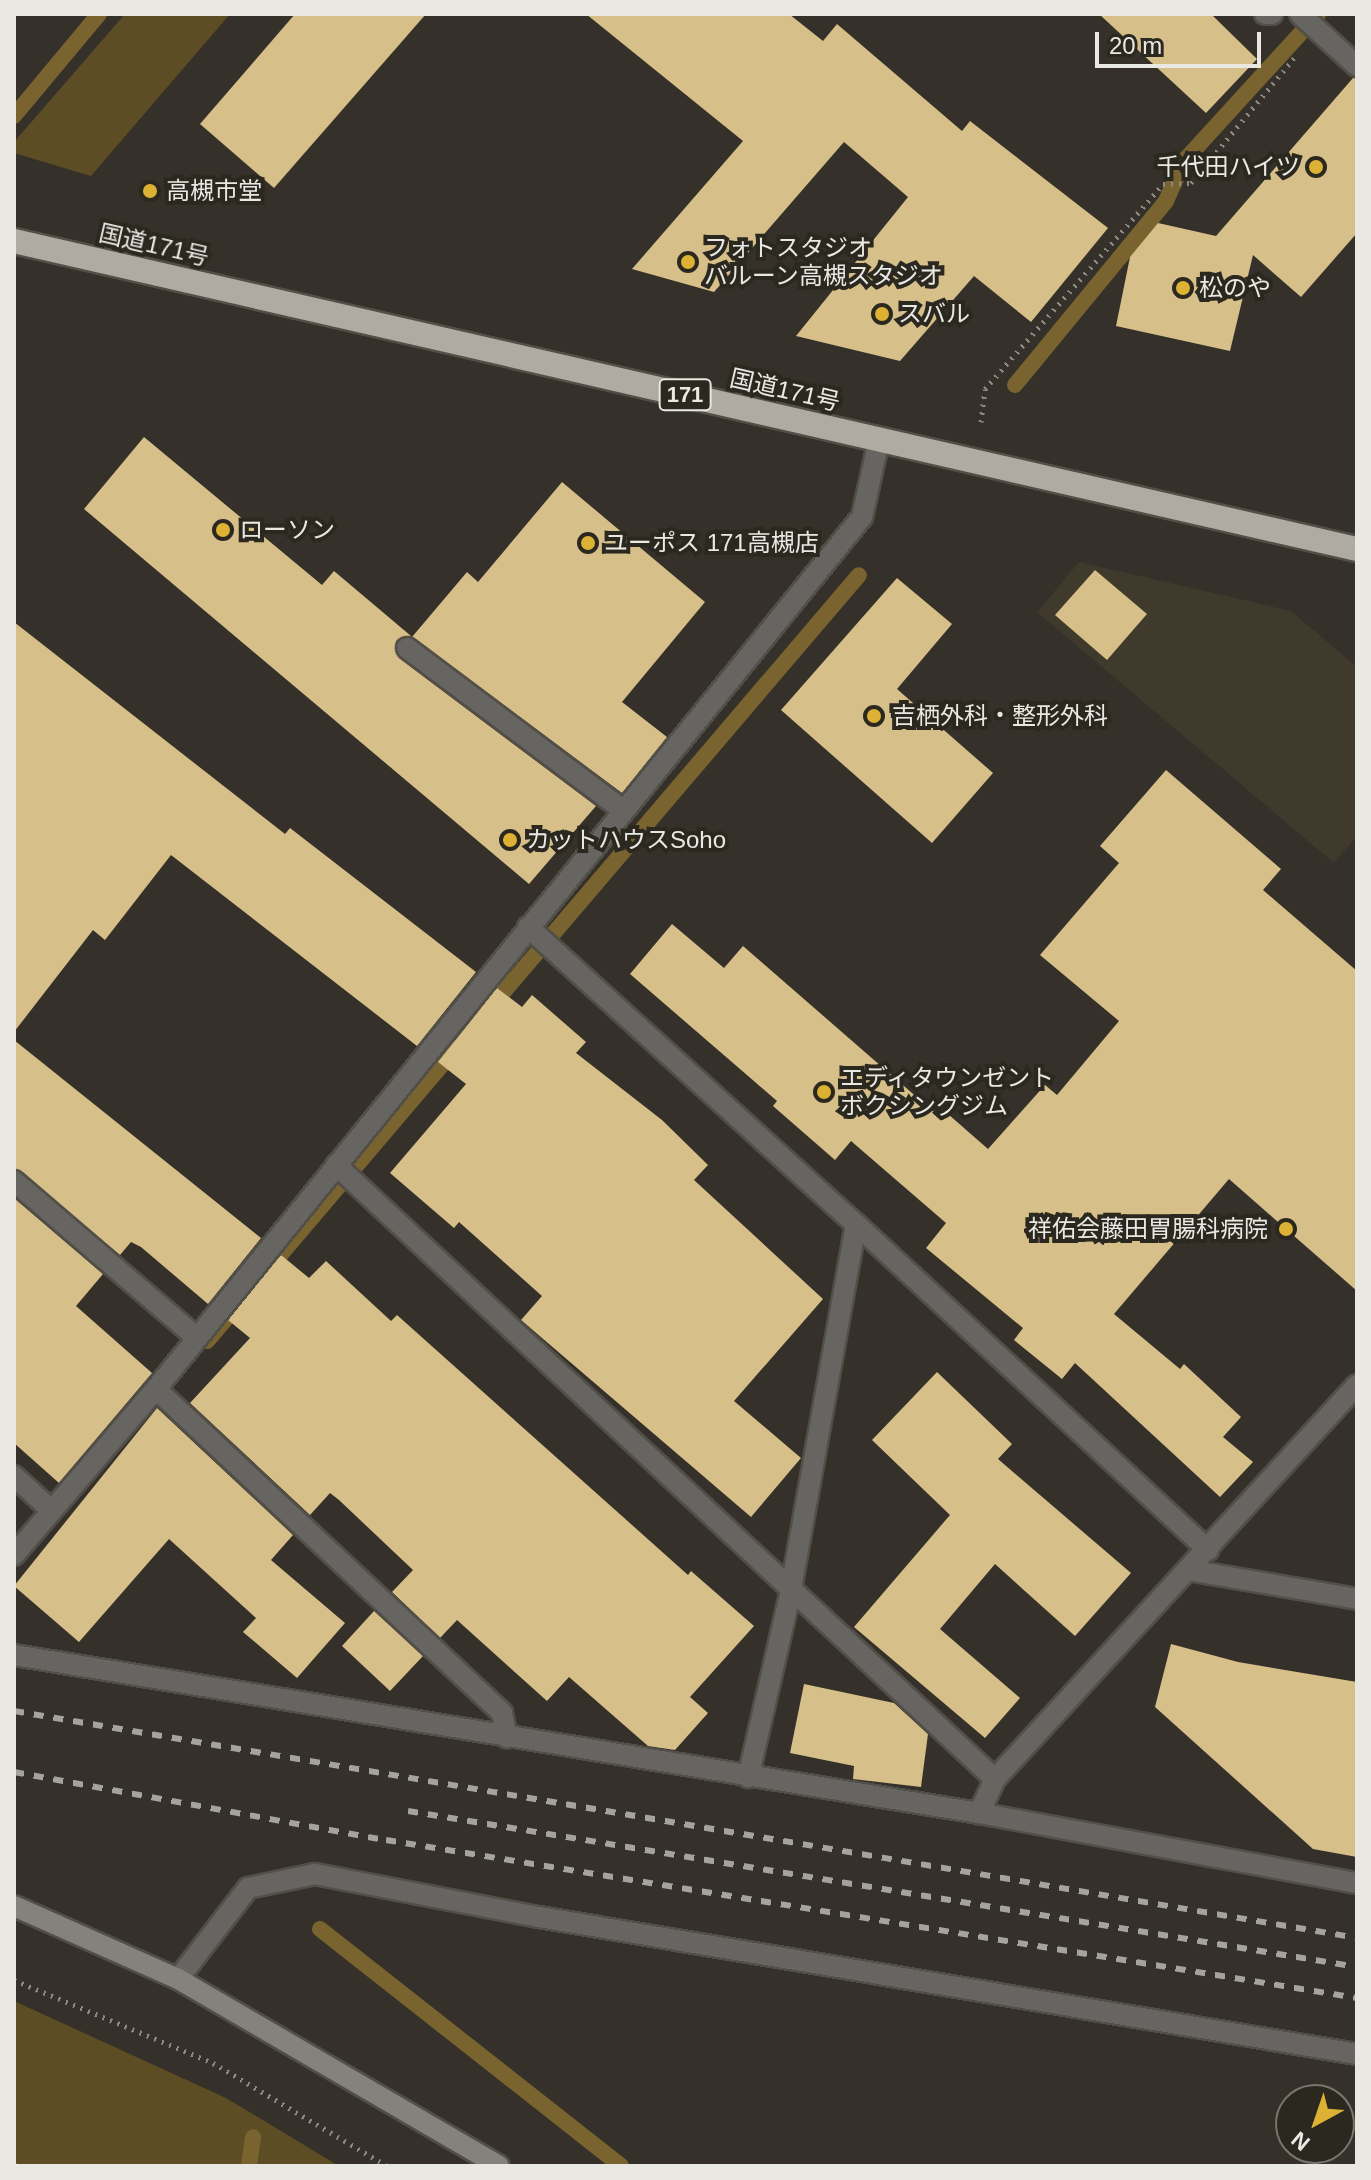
<!DOCTYPE html>
<html>
<head>
<meta charset="utf-8">
<style>
  body { margin:0 }
  #map { position:relative; width:1371px; height:2180px; overflow:hidden; background:#35312a; font-family:Helvetica,"Noto Sans JP",sans-serif }
  div>[style] { position:absolute }
  .built>* { inset:0; background:#3f3a2c }
  .green>* { inset:0; background:#5d4d24 }
  .stream>* { height:16px; margin:-8px; padding:0 8px; transform-origin:8px; border-radius:8px; background:#79642f }
  .building>* { inset:0; background:#d6bf88 }
  .path>* { height:5px; margin-top:-2.5px; transform-origin:0; background:repeating-linear-gradient(90deg,#8c8983 0 2px,transparent 0 8px) }
  .roads { filter:drop-shadow(2px 0 #524e48) drop-shadow(-2px 0 #524e48) drop-shadow(0 2px #524e48) drop-shadow(0 -2px #524e48) }
  .lane>* { height:20px; margin:-10px; padding:0 10px; transform-origin:10px; border-radius:10px; background:#676561 }
  .street>* { height:20px; margin:-10px; padding:0 10px; transform-origin:10px; border-radius:10px; background:#676561 }
  .secondary>* { height:20px; margin:-10px; padding:0 10px; transform-origin:10px; border-radius:10px; background:#84827c }
  .highway>* { height:24px; margin:-12px; padding:0 12px; transform-origin:12px; border-radius:12px; background:#afaba2 }
  .rail>* { height:6px; margin-top:-3px; transform-origin:0; background:repeating-linear-gradient(90deg,#a5a39d 0 10px,transparent 0 20px) }
  .dots>* { width:22px; height:22px; translate:-50% -50%; box-sizing:border-box; border:4px solid #2b2820; border-radius:50% }
  span { translate:-50% -50%; white-space:nowrap; text-align:center; line-height:1.15; -webkit-text-stroke:8px #2b2820; paint-order:stroke }
  .shield-label span { padding:2px 6px; background:#2b2820; border:2px solid; border-radius:6px; -webkit-text-stroke-width:0 }
  .shield-label { font-size:22px; color:#eae8e3; font-weight:700 }
  .poi-label { font-size:24px; color:#eae8e3 }
  .right { translate:-100% -50%; text-align:right }
  .left { translate:0 -50%; text-align:left }
  .street-label { font-size:24px; color:#eae8e3 }
  .frame { position:absolute; inset:0; border:16px solid #eae8e3; pointer-events:none }
  .north { position:absolute; left:1275px; top:2084px; width:80px; height:80px; box-sizing:border-box; background:#2b2820; border:2px solid #77756e; border-radius:50%; rotate:220deg; font-size:22px; font-weight:700; line-height:32px; text-align:center; color:#eae8e3 }
  .north::after { content:''; display:block; margin:auto; width:28px; height:36px; background:#ddb133; clip-path:polygon(50% 0,100% 100%,50% 72%,0 100%) }
  .scale { position:absolute; left:1095px; top:32px; width:166px; height:36px; box-sizing:border-box; border:4px solid #eae8e3; border-top:0; padding-left:10px; font-size:24px; line-height:28px; white-space:nowrap; color:#eae8e3; -webkit-text-stroke:6px #2b2820; paint-order:stroke }
</style>
</head>
<body>
<div id="map">
  <div class="built">
    <div style="clip-path:polygon(1079px 562px,1291px 611px,1357px 667px,1357px 836px,1334px 863px,1037px 612px)"></div>
  </div>
  <div class="green">
    <div style="clip-path:polygon(125px 14px,230px 14px,91px 176px,14px 153px,14px 142px)"></div>
    <div style="clip-path:polygon(14px 2001px,226px 2098px,339px 2166px,14px 2166px)"></div>
  </div>
  <div class="stream">
    <div style="left:14px;top:116px;width:133px;rotate:-50.2deg"></div>
    <div style="left:1015px;top:385px;width:238px;rotate:-50.6deg"></div>
    <div style="left:1166px;top:201px;width:44px;rotate:-65.8deg"></div>
    <div style="left:1184px;top:161px;width:199px;rotate:-47.6deg"></div>
    <div style="left:489px;top:1009px;width:570px;rotate:-49.55deg"></div>
    <div style="left:207px;top:1341px;width:385px;rotate:-49.6deg"></div>
    <div style="left:320px;top:1929px;width:383px;rotate:38.2deg"></div>
    <div style="left:249px;top:2166px;width:29px;rotate:-82deg"></div>
  </div>
  <div class="building">
    <div style="clip-path:polygon(295px 14px,426px 14px,274px 188px,200px 124px)"></div>
    <div style="clip-path:polygon(586px 14px,789px 14px,823px 41px,837px 24px,962px 131px,970px 121px,1108px 228px,1031px 322px,974px 276px,900px 361px,796px 336px,908px 197px,844px 142px,714px 292px,632px 269px,743px 141px)"></div>
    <div style="clip-path:polygon(1099px 14px,1211px 14px,1257px 59px,1206px 113px)"></div>
    <div style="clip-path:polygon(1353px 78px,1357px 79px,1357px 233px,1301px 297px,1253px 255px,1230px 351px,1116px 326px,1130px 257px,1158px 223px,1216px 236px)"></div>
    <div style="clip-path:polygon(144px 437px,322px 585px,334px 571px,411px 636px,396px 641px,399px 658px,596px 806px,529px 884px,84px 509px)"></div>
    <div style="clip-path:polygon(562px 482px,705px 602px,622px 702px,667px 737px,622px 793px,412px 637px,467px 572px,478px 582px)"></div>
    <div style="clip-path:polygon(1095px 570px,1147px 614px,1107px 660px,1055px 615px)"></div>
    <div style="clip-path:polygon(897px 578px,952px 624px,897px 689px,993px 773px,932px 843px,781px 710px)"></div>
    <div style="clip-path:polygon(14px 622px,285px 834px,290px 828px,476px 972px,417px 1046px,171px 855px,105px 940px,93px 930px,14px 1032px)"></div>
    <div style="clip-path:polygon(1166px 770px,1281px 869px,1263px 890px,1357px 971px,1357px 1291px,1229px 1179px,1114px 1314px,1180px 1369px,1184px 1364px,1241px 1417px,1223px 1437px,1253px 1462px,1220px 1497px,1075px 1363px,1062px 1379px,1014px 1340px,1023px 1328px,926px 1248px,946px 1223px,851px 1141px,835px 1160px,773px 1106px,777px 1101px,630px 974px,672px 924px,724px 968px,743px 946px,943px 1120px,948px 1114px,988px 1149px,1045px 1085px,1057px 1095px,1119px 1021px,1040px 955px,1119px 863px,1100px 846px)"></div>
    <div style="clip-path:polygon(497px 988px,522px 1007px,532px 995px,586px 1042px,576px 1053px,662px 1120px,708px 1165px,694px 1180px,823px 1299px,734px 1401px,801px 1458px,751px 1517px,521px 1320px,542px 1296px,459px 1222px,454px 1228px,390px 1173px,466px 1084px,438px 1062px)"></div>
    <div style="clip-path:polygon(14px 1040px,261px 1238px,208px 1304px,141px 1247px,131px 1242px,120px 1255px,14px 1168px)"></div>
    <div style="clip-path:polygon(14px 1198px,103px 1274px,76px 1306px,152px 1373px,59px 1483px,14px 1443px)"></div>
    <div style="clip-path:polygon(281px 1255px,309px 1278px,326px 1261px,391px 1321px,397px 1315px,688px 1575px,691px 1571px,754px 1626px,690px 1697px,708px 1713px,675px 1750px,648px 1746px,569px 1677px,547px 1701px,457px 1620px,440px 1638px,392px 1592px,413px 1570px,339px 1500px,330px 1493px,310px 1515px,190px 1403px,250px 1338px,228px 1320px)"></div>
    <div style="clip-path:polygon(937px 1372px,1012px 1444px,998px 1459px,1131px 1573px,1075px 1636px,995px 1564px,940px 1629px,1020px 1698px,985px 1738px,854px 1627px,950px 1515px,872px 1440px)"></div>
    <div style="clip-path:polygon(157px 1408px,293px 1535px,271px 1560px,345px 1623px,297px 1678px,243px 1632px,256px 1618px,169px 1539px,79px 1642px,14px 1586px)"></div>
    <div style="clip-path:polygon(374px 1611px,423px 1656px,390px 1691px,342px 1646px)"></div>
    <div style="clip-path:polygon(1171px 1644px,1238px 1662px,1357px 1682px,1357px 1857px,1313px 1849px,1155px 1707px)"></div>
    <div style="clip-path:polygon(804px 1684px,894px 1703px,928px 1734px,921px 1787px,853px 1779px,854px 1766px,790px 1753px)"></div>
  </div>
  <div class="path">
    <div style="left:981px;top:422px;width:33px;rotate:-83deg"></div>
    <div style="left:985px;top:389px;width:271px;rotate:-49deg"></div>
    <div style="left:1163px;top:184px;width:28px;rotate:-2deg"></div>
    <div style="left:1191px;top:183px;width:162px;rotate:-50.5deg"></div>
    <div style="left:14px;top:1980px;width:216px;rotate:22.6deg"></div>
    <div style="left:213px;top:2063px;width:202px;rotate:30.6deg"></div>
    <div style="left:14px;top:2163px;width:3px;rotate:72deg"></div>
  </div>
  <div class="roads">
    <div class="lane">
      <div style="left:14px;top:1181px;width:241px;rotate:40.6deg"></div>
    </div>
    <div class="street">
      <div style="left:1265px;top:14px;width:7px"></div>
      <div style="left:1300px;top:14px;width:77px;rotate:42.4deg"></div>
      <div style="left:407px;top:648px;width:270px;rotate:36.9deg"></div>
      <div style="left:528px;top:927px;width:442px;rotate:42.2deg"></div>
      <div style="left:856px;top:1224px;width:372px;rotate:100.1deg"></div>
      <div style="left:791px;top:1590px;width:192px;rotate:102.9deg"></div>
      <div style="left:336px;top:1165px;width:901px;rotate:42.98deg"></div>
      <div style="left:995px;top:1779px;width:38px;rotate:115deg"></div>
      <div style="left:856px;top:1224px;width:480px;rotate:42.8deg"></div>
      <div style="left:156px;top:1389px;width:1122px;rotate:-51.01deg"></div>
      <div style="left:862px;top:517px;width:79px;rotate:-77.6deg"></div>
      <div style="left:14px;top:1476px;width:50px;rotate:42.6deg"></div>
      <div style="left:14px;top:1555px;width:218px;rotate:-49.5deg"></div>
      <div style="left:156px;top:1389px;width:474px;rotate:43.1deg"></div>
      <div style="left:502px;top:1713px;width:25px;rotate:79deg"></div>
      <div style="left:1188px;top:1570px;width:171px;rotate:9.7deg"></div>
      <div style="left:14px;top:1655px;width:978px;rotate:9.3deg"></div>
      <div style="left:979px;top:1813px;width:384px;rotate:10.5deg"></div>
      <div style="left:995px;top:1779px;width:535px;rotate:-47.42deg"></div>
      <div style="left:178px;top:1979px;width:115px;rotate:-52.4deg"></div>
      <div style="left:248px;top:1888px;width:68px;rotate:-11.8deg"></div>
      <div style="left:315px;top:1874px;width:228px;rotate:10.9deg"></div>
      <div style="left:539px;top:1917px;width:829px;rotate:9.51deg"></div>
    </div>
    <div class="secondary">
      <div style="left:14px;top:1906px;width:180px;rotate:24deg"></div>
      <div style="left:178px;top:1979px;width:371px;rotate:30.2deg"></div>
    </div>
    <div class="highway">
      <div style="left:14px;top:241px;width:1378px;rotate:12.92deg"></div>
    </div>
  </div>
  <div class="rail">
    <div style="left:14px;top:1711px;width:1362px;rotate:9.59deg"></div>
    <div style="left:14px;top:1772px;width:378px;rotate:10.4deg"></div>
    <div style="left:386px;top:1840px;width:984px;rotate:9.24deg"></div>
    <div style="left:408px;top:1811px;width:962px;rotate:9.33deg"></div>
  </div>
  <div class="dots">
    <div style="left:1316px;top:167px;background:#ddb133"></div>
    <div style="left:150px;top:191px;background:#ddb133"></div>
    <div style="left:688px;top:262px;background:#ddb133"></div>
    <div style="left:1183px;top:288px;background:#ddb133"></div>
    <div style="left:882px;top:314px;background:#ddb133"></div>
    <div style="left:223px;top:530px;background:#ddb133"></div>
    <div style="left:588px;top:543px;background:#ddb133"></div>
    <div style="left:874px;top:716px;background:#ddb133"></div>
    <div style="left:510px;top:840px;background:#ddb133"></div>
    <div style="left:824px;top:1092px;background:#ddb133"></div>
    <div style="left:1286px;top:1229px;background:#ddb133"></div>
  </div>
  <div class="shield-label">
    <span style="left:685px;top:395px">171</span>
  </div>
  <div class="poi-label">
    <span class="right" style="left:1300px;top:167px">千代田ハイツ</span>
    <span class="left" style="left:166px;top:191px">高槻市堂</span>
    <span class="left" style="left:704px;top:262px">フォトスタジオ<br>バルーン高槻スタジオ</span>
    <span class="left" style="left:1199px;top:288px">松のや</span>
    <span class="left" style="left:898px;top:314px">スバル</span>
    <span class="left" style="left:239px;top:530px">ローソン</span>
    <span class="left" style="left:604px;top:543px">ユーポス 171高槻店</span>
    <span class="left" style="left:892px;top:716px">吉栖外科・整形外科</span>
    <span class="left" style="left:526px;top:840px">カットハウスSoho</span>
    <span class="left" style="left:840px;top:1092px">エディタウンゼント<br>ボクシングジム</span>
    <span class="right" style="left:1268px;top:1229px">祥佑会藤田胃腸科病院</span>
  </div>
  <div class="street-label">
    <span style="left:154px;top:245px;rotate:13deg">国道171号</span>
    <span style="left:785px;top:390px;rotate:13deg">国道171号</span>
  </div>
  <div class="frame"></div>
  <div class="north">N</div>
  <div class="scale">20 m</div>
</div>
</body>
</html>
